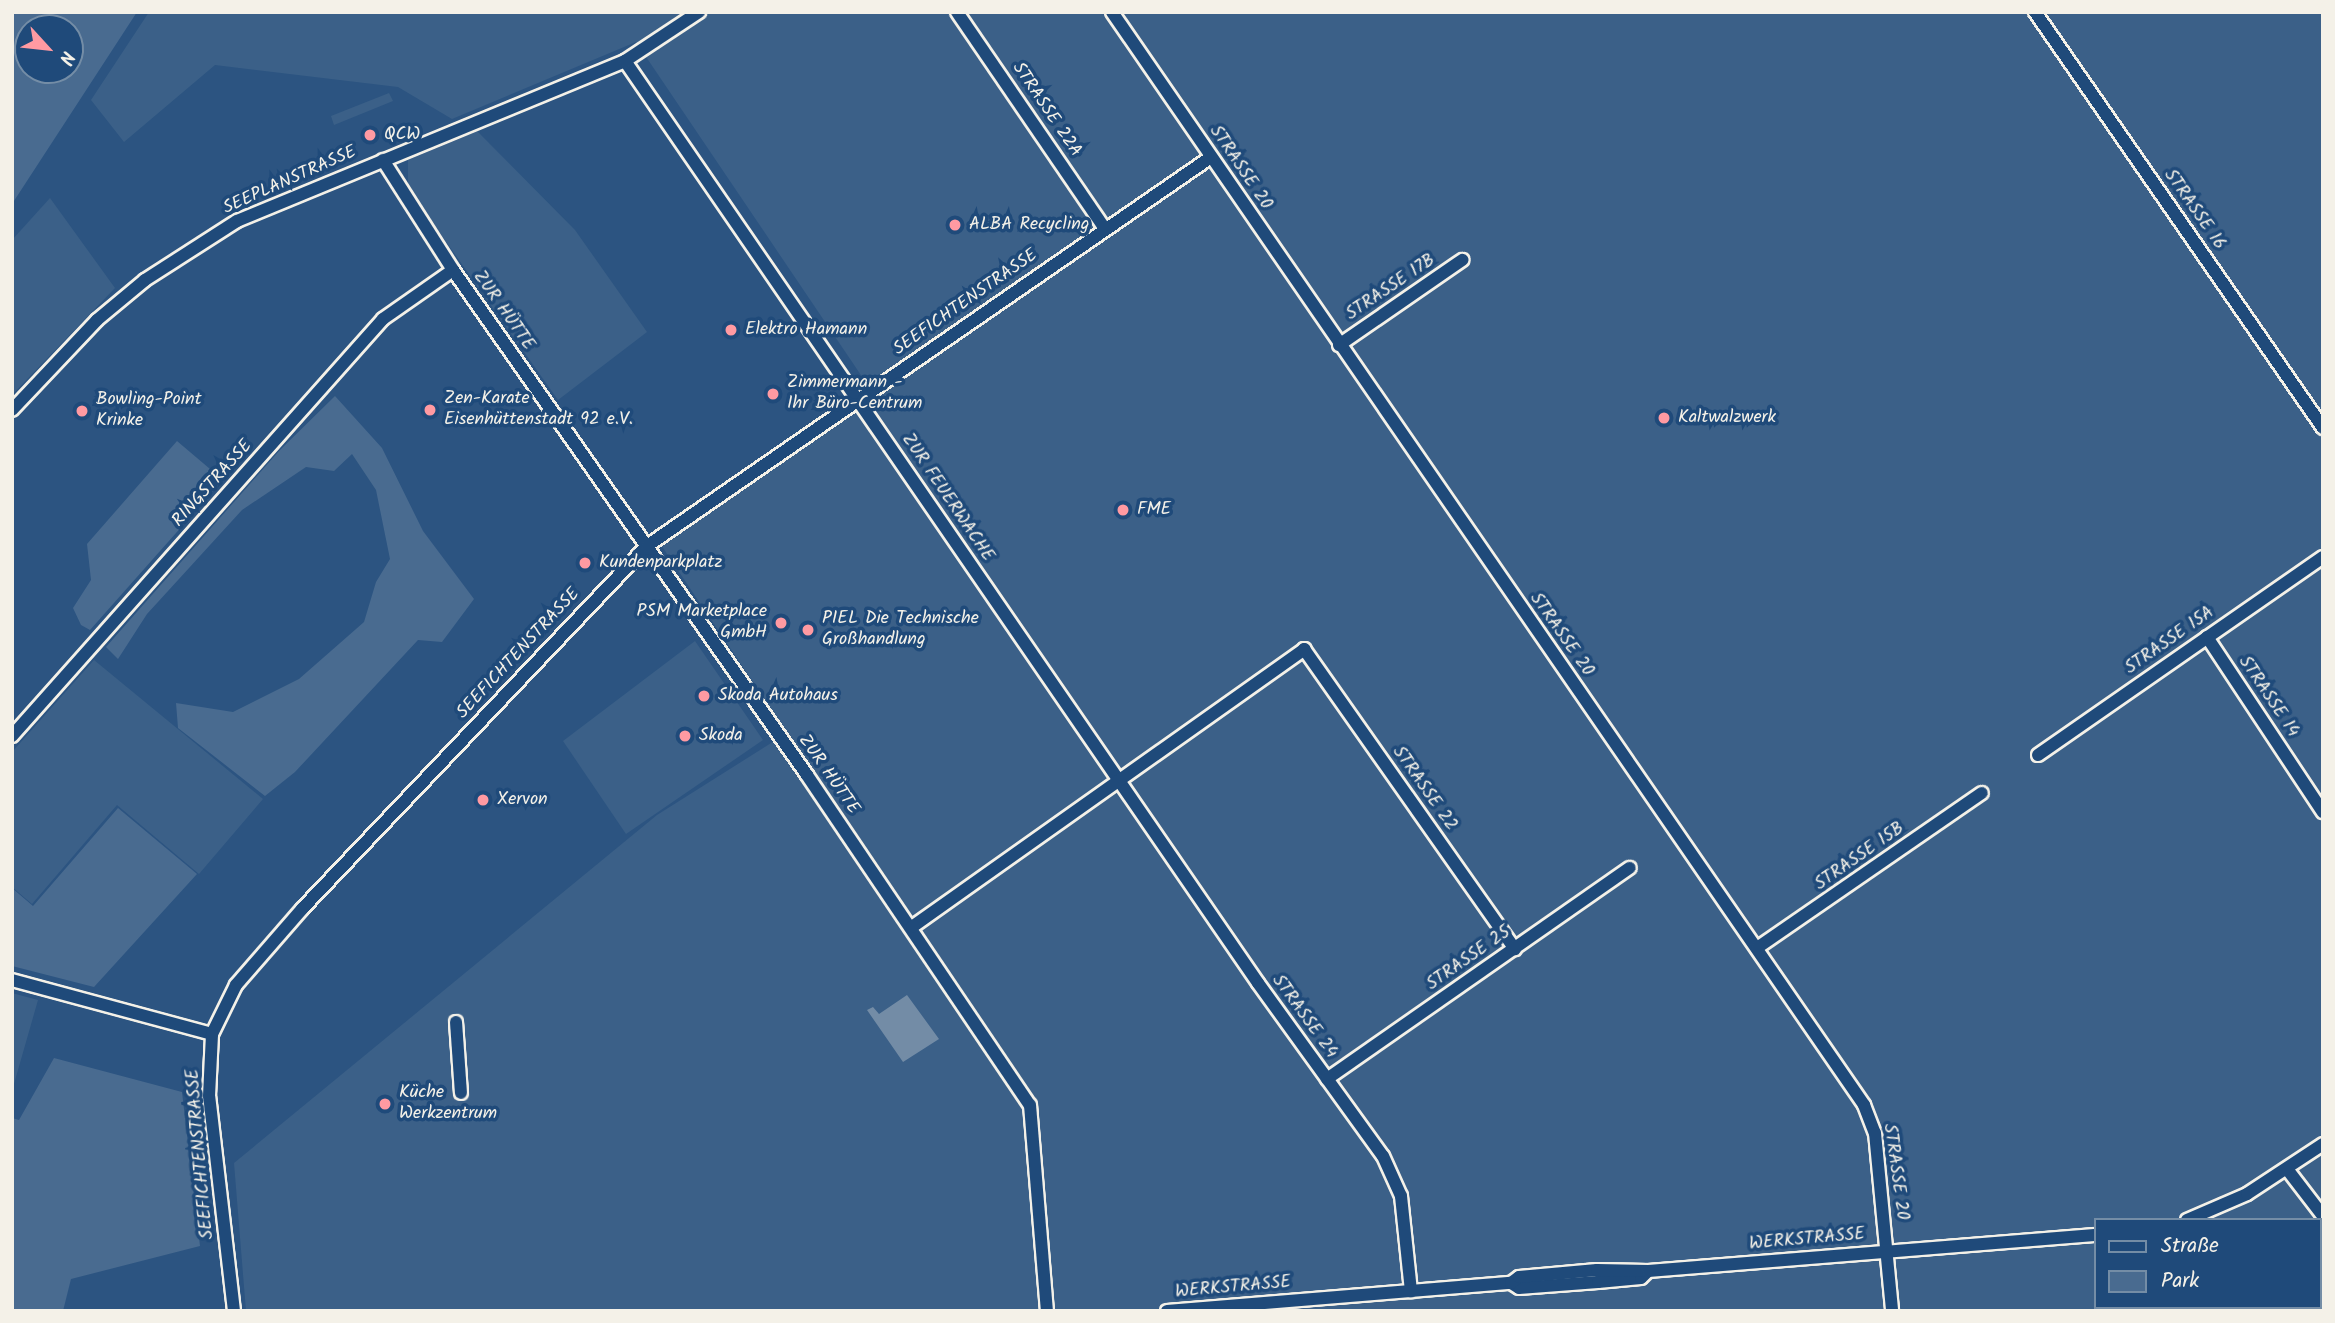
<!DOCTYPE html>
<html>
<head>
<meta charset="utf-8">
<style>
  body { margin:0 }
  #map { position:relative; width:2335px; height:1323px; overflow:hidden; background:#2c5481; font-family:Kalam,sans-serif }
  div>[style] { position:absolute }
  .built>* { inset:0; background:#3b6088 }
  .green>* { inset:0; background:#496b90 }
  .water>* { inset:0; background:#738ca6 }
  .roads { filter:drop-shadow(2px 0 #f4f1e8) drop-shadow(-2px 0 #f4f1e8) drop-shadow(0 2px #f4f1e8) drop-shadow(0 -2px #f4f1e8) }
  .street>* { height:12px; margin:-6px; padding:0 6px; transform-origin:6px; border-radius:6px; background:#1f4a7a }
  .dots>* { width:19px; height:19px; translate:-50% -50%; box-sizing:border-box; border:4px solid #1f4a7a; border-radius:50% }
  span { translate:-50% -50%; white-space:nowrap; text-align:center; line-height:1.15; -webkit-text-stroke:7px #1f4a7a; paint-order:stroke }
  .street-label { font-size:18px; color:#f4f1e8 }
  .poi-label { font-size:18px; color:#f4f1e8 }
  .left { translate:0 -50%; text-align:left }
  .right { translate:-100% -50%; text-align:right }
  .frame { position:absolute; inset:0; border:14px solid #f4f1e8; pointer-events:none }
  .legend { position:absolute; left:2094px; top:1218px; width:228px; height:91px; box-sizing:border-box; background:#1f4a7a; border:2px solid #748da6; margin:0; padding:9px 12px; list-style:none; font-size:21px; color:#f4f1e8 }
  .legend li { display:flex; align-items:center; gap:14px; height:35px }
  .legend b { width:35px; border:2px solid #748da6 }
  .north { position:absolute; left:14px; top:14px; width:70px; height:70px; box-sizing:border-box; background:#1f4a7a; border:2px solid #748da6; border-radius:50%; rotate:117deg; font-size:19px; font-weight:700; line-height:28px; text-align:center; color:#f4f1e8 }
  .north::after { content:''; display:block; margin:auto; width:24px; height:32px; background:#ff9aa2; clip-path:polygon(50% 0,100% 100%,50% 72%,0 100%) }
</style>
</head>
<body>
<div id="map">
  <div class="built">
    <div style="clip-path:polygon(evenodd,149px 12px,2323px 12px,2323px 1311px,246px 1311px,234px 1163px,657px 815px,787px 733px,653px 533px,869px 387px,636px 42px,452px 119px,398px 87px,215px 65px,124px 142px,91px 100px,149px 12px,2095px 1220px,2319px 1220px,2319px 1307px,2095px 1307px,2095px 1220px)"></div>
    <div style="clip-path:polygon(389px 93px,393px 101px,334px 125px,331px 116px)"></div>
    <div style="clip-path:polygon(477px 131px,575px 230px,647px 332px,558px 400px,408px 188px,408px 160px)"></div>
    <div style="clip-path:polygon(50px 198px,115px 288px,12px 395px,12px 240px)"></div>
    <div style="clip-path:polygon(695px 641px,763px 740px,626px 834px,563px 741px)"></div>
    <div style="clip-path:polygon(94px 660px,263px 799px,199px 874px,117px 805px,32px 904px,12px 887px,12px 752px)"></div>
    <div style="clip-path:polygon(12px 993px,38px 1000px,12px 1091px)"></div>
  </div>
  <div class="green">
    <div style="clip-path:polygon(evenodd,12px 12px,137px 12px,12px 204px,12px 12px,28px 28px,70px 28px,70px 70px,28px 70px,28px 28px)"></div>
    <div style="clip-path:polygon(335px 396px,382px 448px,423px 531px,474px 599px,442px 642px,418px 640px,295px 772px,265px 796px,178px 728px,176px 703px,233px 712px,299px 679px,364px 622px,376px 582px,390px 559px,376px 490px,352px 454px,334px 471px,306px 467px,242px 510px,147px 614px,118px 659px,106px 647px,279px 451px)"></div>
    <div style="clip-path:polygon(177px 441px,223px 480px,90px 630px,81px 625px,73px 608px,91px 580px,87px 544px)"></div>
    <div style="clip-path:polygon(118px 808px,197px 874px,94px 987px,12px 966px,12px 888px,33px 906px)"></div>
    <div style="clip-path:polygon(54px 1058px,182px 1092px,200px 1246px,71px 1279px,63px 1311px,12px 1311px,12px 1118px,19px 1120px)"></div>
  </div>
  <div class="water">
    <div style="clip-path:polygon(907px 995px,939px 1039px,903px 1062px,867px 1010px,873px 1007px,879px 1014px)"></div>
  </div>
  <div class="roads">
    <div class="street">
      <div style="left:957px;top:12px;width:263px;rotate:55.7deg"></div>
      <div style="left:1112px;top:12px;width:1327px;rotate:55.47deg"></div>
      <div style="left:1864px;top:1105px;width:30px;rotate:69deg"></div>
      <div style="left:1875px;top:1133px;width:179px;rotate:84.5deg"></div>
      <div style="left:2035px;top:12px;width:506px;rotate:55.3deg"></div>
      <div style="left:625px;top:61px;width:1118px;rotate:55.53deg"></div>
      <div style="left:1258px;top:983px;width:213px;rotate:54.2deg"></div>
      <div style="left:1383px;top:1156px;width:44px;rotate:65.8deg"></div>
      <div style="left:1401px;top:1196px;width:96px;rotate:84deg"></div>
      <div style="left:383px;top:160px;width:130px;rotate:57.5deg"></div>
      <div style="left:453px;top:270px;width:617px;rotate:54.97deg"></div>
      <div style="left:807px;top:775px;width:398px;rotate:56deg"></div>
      <div style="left:1030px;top:1105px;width:207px;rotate:85.3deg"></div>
      <div style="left:1339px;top:345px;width:150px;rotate:-34.6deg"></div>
      <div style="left:12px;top:410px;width:124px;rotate:-46.6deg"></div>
      <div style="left:97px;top:320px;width:62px;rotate:-39.8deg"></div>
      <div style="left:145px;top:280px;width:109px;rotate:-32.7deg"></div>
      <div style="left:237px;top:221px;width:420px;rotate:-22.4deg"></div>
      <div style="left:625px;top:61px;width:89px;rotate:-33.5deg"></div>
      <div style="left:2207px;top:637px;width:210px;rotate:56.5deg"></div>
      <div style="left:12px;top:736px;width:558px;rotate:-48.34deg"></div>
      <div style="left:383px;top:319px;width:85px;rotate:-35deg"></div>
      <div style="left:2038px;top:755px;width:347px;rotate:-34.8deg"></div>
      <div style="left:912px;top:927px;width:481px;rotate:-35.3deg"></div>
      <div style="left:1304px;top:649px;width:367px;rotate:54.9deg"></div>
      <div style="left:1757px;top:948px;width:273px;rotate:-34.6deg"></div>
      <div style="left:12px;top:980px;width:207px;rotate:15.1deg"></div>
      <div style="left:456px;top:1022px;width:71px;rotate:86deg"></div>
      <div style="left:1327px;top:1079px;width:369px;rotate:-34.9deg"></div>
      <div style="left:2287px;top:1169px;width:59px;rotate:52.5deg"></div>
      <div style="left:2187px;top:1220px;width:65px;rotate:-23.4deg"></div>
      <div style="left:2247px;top:1194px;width:91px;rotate:-33.3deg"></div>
      <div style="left:1511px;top:1283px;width:9px;rotate:32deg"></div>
      <div style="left:1519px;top:1288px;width:79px;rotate:-4.3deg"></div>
      <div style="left:1598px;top:1282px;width:43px;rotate:-5.3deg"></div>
      <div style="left:1641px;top:1278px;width:10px;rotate:-45deg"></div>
      <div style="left:234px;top:1311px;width:216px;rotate:-96.6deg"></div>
      <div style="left:209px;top:1096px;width:62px;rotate:-87.2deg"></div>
      <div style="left:212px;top:1034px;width:55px;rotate:-63.9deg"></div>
      <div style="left:236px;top:985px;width:101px;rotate:-49deg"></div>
      <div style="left:302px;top:909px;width:501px;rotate:-46.46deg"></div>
      <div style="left:647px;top:546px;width:685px;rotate:-34.59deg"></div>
      <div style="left:1167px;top:1311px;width:345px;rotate:-4.7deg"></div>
      <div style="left:1511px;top:1283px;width:10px;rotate:-37deg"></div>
      <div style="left:1519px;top:1277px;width:78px;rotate:-5.1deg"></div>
      <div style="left:1597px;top:1270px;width:51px;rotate:1.1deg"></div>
      <div style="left:1648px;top:1271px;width:448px;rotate:-4.6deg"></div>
    </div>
  </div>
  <div class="dots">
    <div style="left:370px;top:135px;background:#ff9aa2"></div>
    <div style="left:955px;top:225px;background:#ff9aa2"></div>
    <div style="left:731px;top:330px;background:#ff9aa2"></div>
    <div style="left:773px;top:394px;background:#ff9aa2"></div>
    <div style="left:430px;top:410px;background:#ff9aa2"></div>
    <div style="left:82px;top:411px;background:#ff9aa2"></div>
    <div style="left:1664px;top:418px;background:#ff9aa2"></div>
    <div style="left:1123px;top:510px;background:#ff9aa2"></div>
    <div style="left:585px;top:563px;background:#ff9aa2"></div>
    <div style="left:781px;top:623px;background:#ff9aa2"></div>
    <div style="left:808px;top:630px;background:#ff9aa2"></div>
    <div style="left:704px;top:696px;background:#ff9aa2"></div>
    <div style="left:685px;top:736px;background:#ff9aa2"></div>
    <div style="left:483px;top:800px;background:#ff9aa2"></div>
    <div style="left:385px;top:1104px;background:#ff9aa2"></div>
  </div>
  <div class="street-label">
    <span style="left:1046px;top:110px;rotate:56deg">STRASSE 22A</span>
    <span style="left:1240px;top:168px;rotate:56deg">STRASSE 20</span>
    <span style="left:290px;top:181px;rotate:-24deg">SEEPLANSTRASSE</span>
    <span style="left:2194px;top:210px;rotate:55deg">STRASSE 16</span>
    <span style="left:1391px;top:288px;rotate:-34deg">STRASSE 17B</span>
    <span style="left:966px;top:303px;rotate:-35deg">SEEFICHTENSTRASSE</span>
    <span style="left:503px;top:311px;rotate:55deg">ZUR HÜTTE</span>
    <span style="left:213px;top:484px;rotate:-48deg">RINGSTRASSE</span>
    <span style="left:947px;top:498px;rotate:56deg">ZUR FEUERWACHE</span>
    <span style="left:1561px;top:635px;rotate:55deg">STRASSE 20</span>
    <span style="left:2170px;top:641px;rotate:-35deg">STRASSE 15A</span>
    <span style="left:519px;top:654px;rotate:-47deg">SEEFICHTENSTRASSE</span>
    <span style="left:2268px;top:697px;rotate:56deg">STRASSE 14</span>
    <span style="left:828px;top:775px;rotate:55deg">ZUR HÜTTE</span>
    <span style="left:1424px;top:789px;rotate:55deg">STRASSE 22</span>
    <span style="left:1860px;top:857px;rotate:-35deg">STRASSE 15B</span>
    <span style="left:1469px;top:959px;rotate:-35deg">STRASSE 25</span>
    <span style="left:1304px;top:1017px;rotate:54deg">STRASSE 24</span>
    <span style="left:201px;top:1154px;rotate:-95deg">SEEFICHTENSTRASSE</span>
    <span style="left:1895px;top:1172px;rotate:82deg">STRASSE 20</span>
    <span style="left:1807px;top:1240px;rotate:-5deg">WERKSTRASSE</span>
    <span style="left:1233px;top:1288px;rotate:-5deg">WERKSTRASSE</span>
  </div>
  <div class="poi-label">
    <span class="left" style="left:384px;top:135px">QCW</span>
    <span class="left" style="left:969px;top:225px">ALBA Recycling</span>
    <span class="left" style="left:745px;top:330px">Elektro Hamann</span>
    <span class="left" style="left:787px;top:394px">Zimmermann -<br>Ihr Büro-Centrum</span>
    <span class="left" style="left:444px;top:410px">Zen-Karate<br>Eisenhüttenstadt 92 e.V.</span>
    <span class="left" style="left:96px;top:411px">Bowling-Point<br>Krinke</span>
    <span class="left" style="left:1678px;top:418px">Kaltwalzwerk</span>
    <span class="left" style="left:1137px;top:510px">FME</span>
    <span class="left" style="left:599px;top:563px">Kundenparkplatz</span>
    <span class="right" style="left:767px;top:623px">PSM Marketplace<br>GmbH</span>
    <span class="left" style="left:822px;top:630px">PIEL Die Technische<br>Großhandlung</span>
    <span class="left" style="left:718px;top:696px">Skoda Autohaus</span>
    <span class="left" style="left:699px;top:736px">Skoda</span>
    <span class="left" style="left:497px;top:800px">Xervon</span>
    <span class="left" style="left:399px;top:1104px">Küche<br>Werkzentrum</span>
  </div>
  <div class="frame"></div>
  <ul class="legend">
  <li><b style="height:9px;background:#1f4a7a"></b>Straße</li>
  <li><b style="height:19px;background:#496b90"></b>Park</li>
  </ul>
  <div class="north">N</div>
</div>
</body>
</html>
